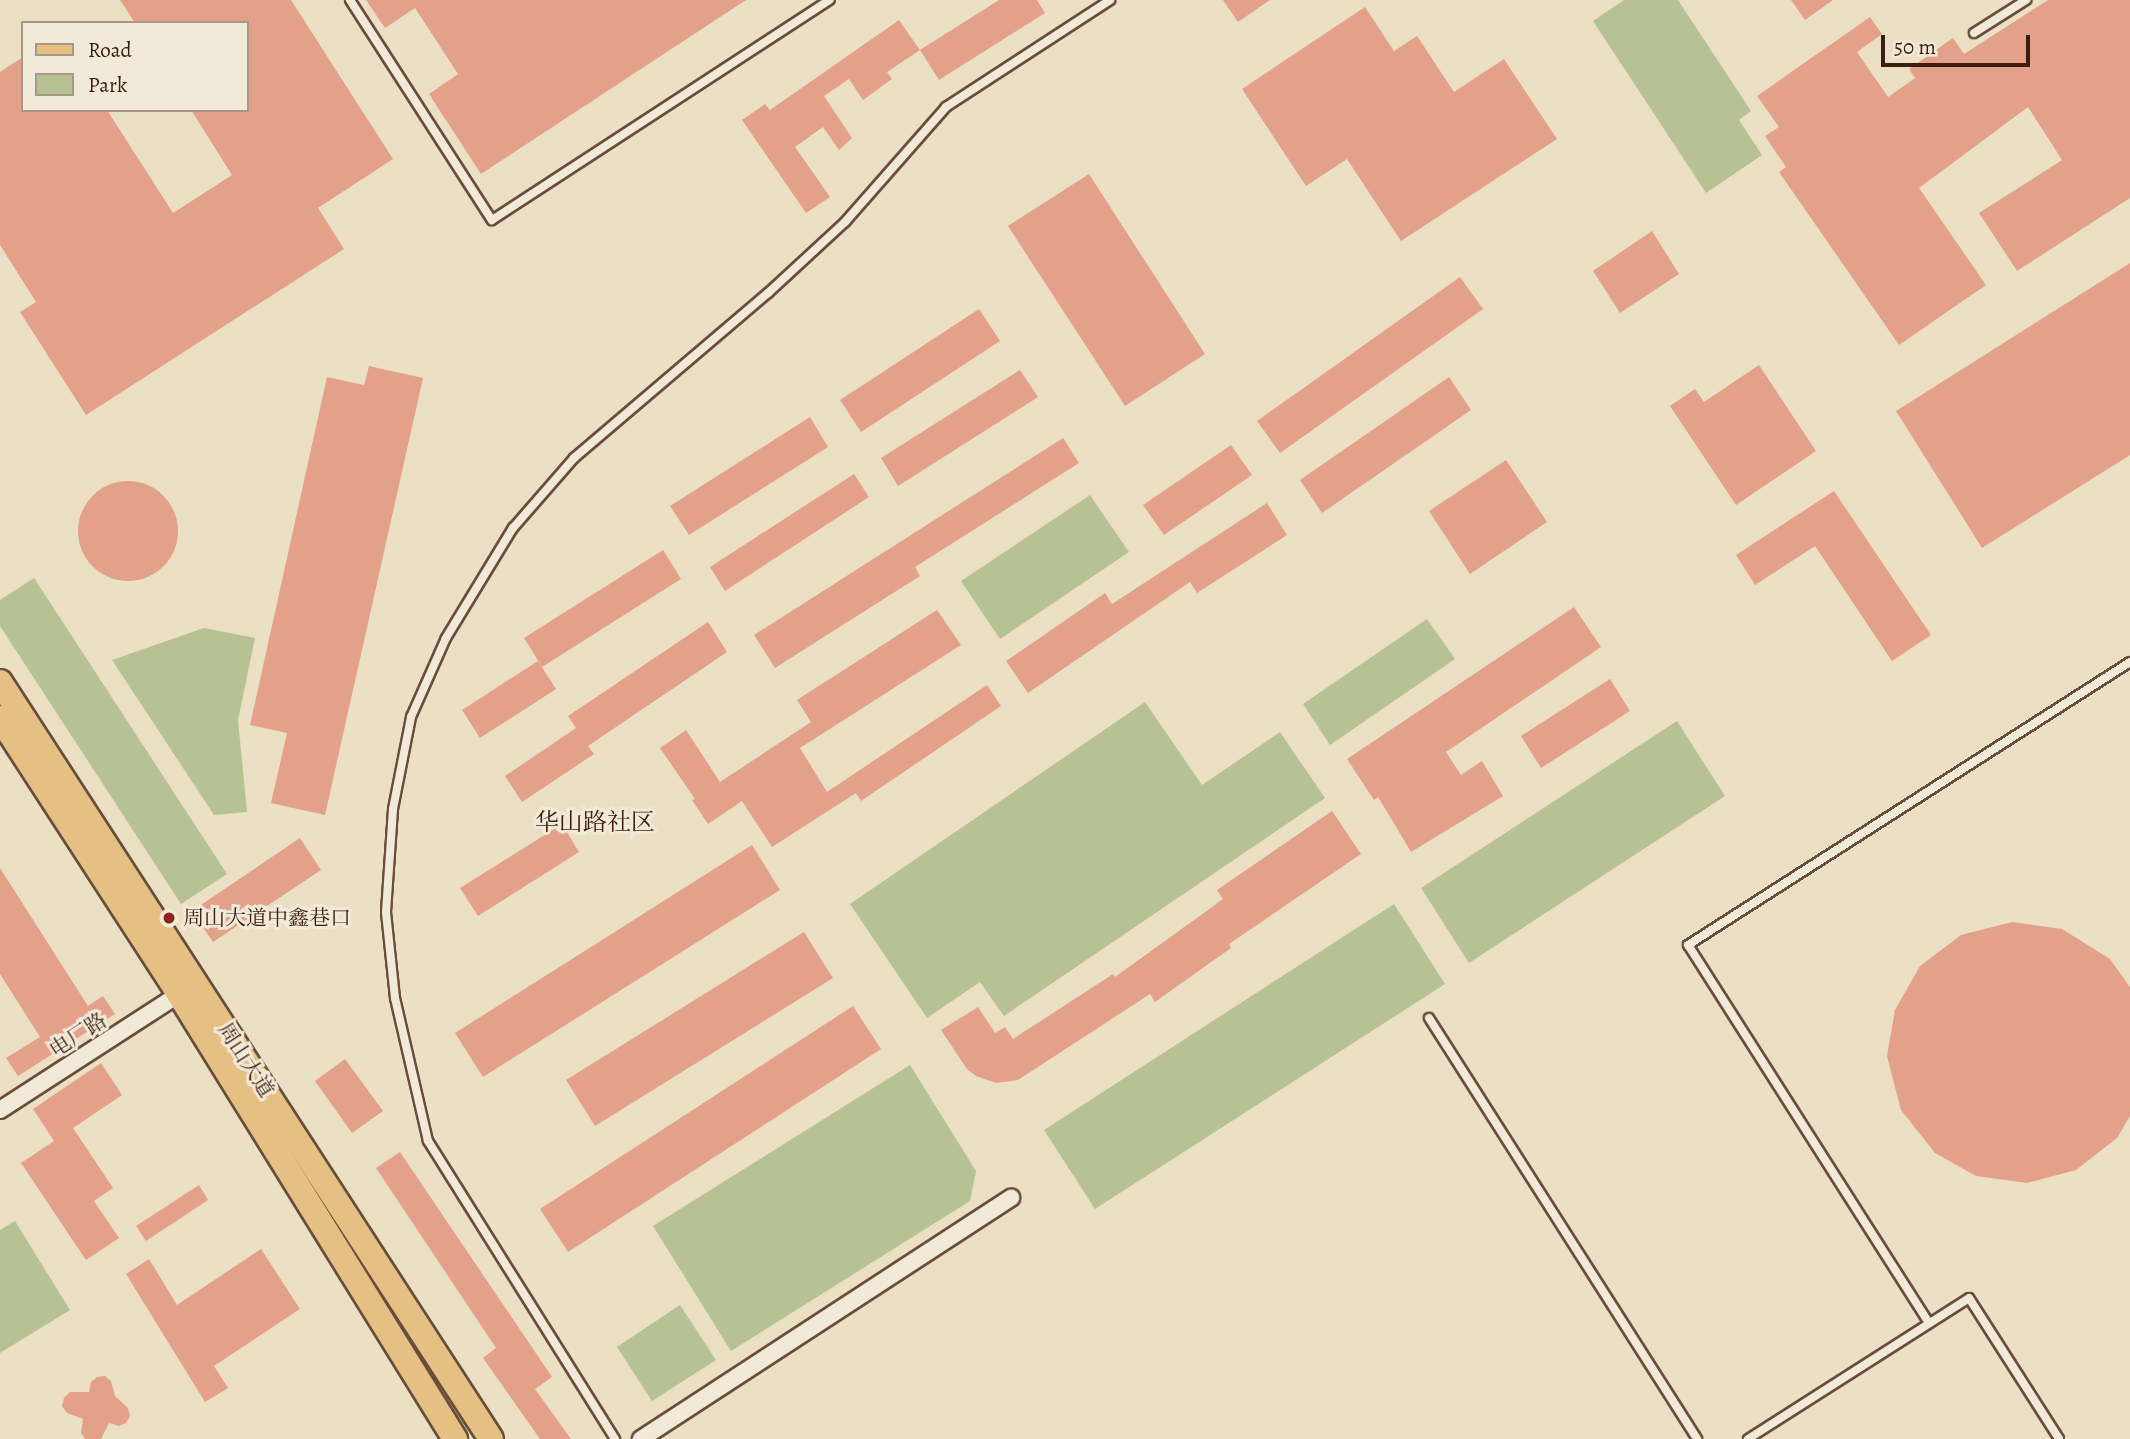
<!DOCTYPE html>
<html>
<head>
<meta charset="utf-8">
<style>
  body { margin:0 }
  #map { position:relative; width:2130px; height:1439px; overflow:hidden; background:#ebdfc4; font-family:Alegreya,"Noto Serif SC",serif }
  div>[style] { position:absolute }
  .green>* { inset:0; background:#b7c294 }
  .building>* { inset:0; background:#e4a18a }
  .round { border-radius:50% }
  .roads { filter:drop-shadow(2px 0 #684e3c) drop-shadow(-2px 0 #684e3c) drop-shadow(0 2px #684e3c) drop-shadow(0 -2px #684e3c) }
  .service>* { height:8px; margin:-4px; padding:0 4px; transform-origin:4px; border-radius:4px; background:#f2ead9 }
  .minor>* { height:16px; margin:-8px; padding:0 8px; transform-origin:8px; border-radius:8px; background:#f2ead9 }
  .primary>* { height:24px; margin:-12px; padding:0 12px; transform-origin:12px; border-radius:12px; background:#e6c082 }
  .dots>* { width:19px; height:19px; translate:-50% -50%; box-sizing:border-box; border:4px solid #f2ead9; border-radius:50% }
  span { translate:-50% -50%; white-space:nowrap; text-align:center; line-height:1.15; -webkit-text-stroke:6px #f2ead9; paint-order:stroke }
  .poi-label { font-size:21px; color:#3c1d0f }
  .left { translate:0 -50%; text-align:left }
  .street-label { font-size:21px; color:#3c1d0f }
  .quarter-label { font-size:24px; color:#3c1d0f }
  .legend { position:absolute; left:21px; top:21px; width:228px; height:91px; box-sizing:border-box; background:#f2ead9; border:2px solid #a99888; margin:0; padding:9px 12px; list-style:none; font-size:21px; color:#3c1d0f }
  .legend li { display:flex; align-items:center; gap:14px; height:35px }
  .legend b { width:35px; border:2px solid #a99888 }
  .scale { position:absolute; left:1881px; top:35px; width:149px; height:32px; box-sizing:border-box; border:4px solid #3c1d0f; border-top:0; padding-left:9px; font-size:21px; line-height:24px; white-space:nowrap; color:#3c1d0f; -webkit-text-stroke:5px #f2ead9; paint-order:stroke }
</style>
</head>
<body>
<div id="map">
  <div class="green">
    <div style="clip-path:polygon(1624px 0,1678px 0,1751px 111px,1739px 120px,1762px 155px,1706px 193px,1593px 21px)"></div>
    <div style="clip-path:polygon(1090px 495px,1129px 552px,1000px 639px,961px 581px)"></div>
    <div style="clip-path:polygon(34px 578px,227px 874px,181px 904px,0 626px,0 600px)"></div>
    <div style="clip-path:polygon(1427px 619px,1455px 659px,1330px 745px,1303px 704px)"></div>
    <div style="clip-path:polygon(204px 628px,255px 638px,238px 720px,247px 812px,214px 815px,112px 660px)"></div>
    <div style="clip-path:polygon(1145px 702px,1202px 785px,1280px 732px,1325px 798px,1004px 1016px,980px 982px,927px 1018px,850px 904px)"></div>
    <div style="clip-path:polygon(1677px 721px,1725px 796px,1469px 963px,1421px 888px)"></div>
    <div style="clip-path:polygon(1394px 904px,1445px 984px,1095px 1209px,1044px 1130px)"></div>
    <div style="clip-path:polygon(910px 1065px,976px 1171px,970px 1201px,731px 1351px,653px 1226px)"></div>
    <div style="clip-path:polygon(15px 1221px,70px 1310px,0 1353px,0 1230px)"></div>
    <div style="clip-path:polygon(680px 1305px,716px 1360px,652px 1401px,617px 1347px)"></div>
  </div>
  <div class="building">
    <div style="clip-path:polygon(120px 0,291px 0,393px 159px,318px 208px,344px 249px,86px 415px,20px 312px,36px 302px,0 245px,0 72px,23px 57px,23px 110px,107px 110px,173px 213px,232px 175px,191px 110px,247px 110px,247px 23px,135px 23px)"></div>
    <div style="clip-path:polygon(366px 0,746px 0,481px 174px,429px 94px,458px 74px,415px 8px,385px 28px)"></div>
    <div style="clip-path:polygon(999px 0,1037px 0,1045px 13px,939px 80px,920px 50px)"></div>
    <div style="clip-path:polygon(1223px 0,1270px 0,1238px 22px)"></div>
    <div style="clip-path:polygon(1791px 0,1833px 0,1805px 20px)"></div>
    <div style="clip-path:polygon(2048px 0,2130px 0,2130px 198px,2017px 271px,1979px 213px,2062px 160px,2028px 107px,1919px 188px,1986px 285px,1899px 345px,1779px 172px,1786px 167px,1765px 136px,1779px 127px,1757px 96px,1870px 17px,1882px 34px,1857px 52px,1888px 97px,1915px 78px,1909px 69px,1953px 38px,1964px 54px)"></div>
    <div style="clip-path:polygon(1365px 7px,1394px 51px,1417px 36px,1454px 92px,1504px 59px,1557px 139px,1401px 241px,1347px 159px,1306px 186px,1242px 89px)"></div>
    <div style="clip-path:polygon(899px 20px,920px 50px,887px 72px,892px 79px,863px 100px,849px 79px,824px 96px,852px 138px,839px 150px,823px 127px,795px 147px,830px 197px,806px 213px,742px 120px,765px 104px,770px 110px)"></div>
    <div style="clip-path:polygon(1089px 174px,1205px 354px,1125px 406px,1008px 226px)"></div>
    <div style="clip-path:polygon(1652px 231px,1679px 274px,1620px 313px,1593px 271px)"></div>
    <div style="clip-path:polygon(2130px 263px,2130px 455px,1982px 548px,1896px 411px)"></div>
    <div style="clip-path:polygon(1460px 277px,1483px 309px,1280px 453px,1257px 421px)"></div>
    <div style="clip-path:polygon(979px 309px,1000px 341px,861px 432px,840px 400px)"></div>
    <div style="clip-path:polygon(1759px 365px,1816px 451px,1736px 505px,1670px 406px,1695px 389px,1704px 402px)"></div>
    <div style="clip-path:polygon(369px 366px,423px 378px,325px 815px,271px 803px,287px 733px,250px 725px,327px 377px,364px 385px)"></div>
    <div style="clip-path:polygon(1020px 370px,1038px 397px,898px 486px,881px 458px)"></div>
    <div style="clip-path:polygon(1449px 377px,1471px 410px,1322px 513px,1300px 480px)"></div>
    <div style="clip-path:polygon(810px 417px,828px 447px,689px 535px,670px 506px)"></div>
    <div style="clip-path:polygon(1063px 438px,1079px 463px,915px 567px,920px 576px,775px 668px,754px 635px)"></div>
    <div style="clip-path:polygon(1231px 445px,1252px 475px,1164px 535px,1143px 505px)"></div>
    <div style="clip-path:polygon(1506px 460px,1547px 522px,1470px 574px,1429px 511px)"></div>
    <div style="clip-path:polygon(854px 474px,869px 497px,725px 591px,710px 567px)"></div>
    <div class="round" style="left:78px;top:481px;width:100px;height:100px"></div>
    <div style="clip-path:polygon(1834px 491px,1931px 635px,1892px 661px,1815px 546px,1755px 585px,1736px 555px)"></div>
    <div style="clip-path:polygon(1267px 503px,1287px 535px,1197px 593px,1190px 582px,1028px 693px,1006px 661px,1105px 593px,1112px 604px)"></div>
    <div style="clip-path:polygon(663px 550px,681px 579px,542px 667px,524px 638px)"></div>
    <div style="clip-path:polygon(1574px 607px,1601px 647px,1446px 752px,1461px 775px,1482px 761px,1503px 796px,1411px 852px,1378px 797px,1374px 800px,1347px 759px)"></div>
    <div style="clip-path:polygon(937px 610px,961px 645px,800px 748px,827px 792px,987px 685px,1001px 706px,861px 801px,856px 793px,772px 847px,742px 801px,708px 824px,692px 800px,695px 799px,660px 748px,686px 730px,720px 782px,811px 722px,797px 700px)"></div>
    <div style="clip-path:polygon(708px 622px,727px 652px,588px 746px,594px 754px,522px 802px,505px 776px,576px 728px,568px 716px)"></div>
    <div style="clip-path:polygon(538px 661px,556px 689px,480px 738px,462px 710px)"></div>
    <div style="clip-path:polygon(1610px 679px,1630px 711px,1541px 768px,1521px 736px)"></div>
    <div style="clip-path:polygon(1332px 811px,1361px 854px,1229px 944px,1231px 948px,1155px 1002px,1150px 994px,1018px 1080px,996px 1083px,976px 1076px,967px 1069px,941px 1030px,978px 1007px,995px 1033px,1005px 1027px,1013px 1039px,1113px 974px,1115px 977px,1223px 899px,1217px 890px)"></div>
    <div style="clip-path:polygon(562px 824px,579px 852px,478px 916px,460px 888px)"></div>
    <div style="clip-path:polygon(300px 838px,321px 870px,213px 942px,192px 911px)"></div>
    <div style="clip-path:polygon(752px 845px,780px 890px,483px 1077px,455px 1033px)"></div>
    <div style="clip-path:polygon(0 868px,88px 1006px,103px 996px,115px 1014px,18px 1076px,6px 1058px,40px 1037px,0 974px)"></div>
    <div style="clip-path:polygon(2012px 922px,2062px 929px,2110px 959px,2130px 987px,2130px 1116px,2117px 1138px,2076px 1170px,2027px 1183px,1976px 1176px,1935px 1153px,1901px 1110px,1887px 1056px,1895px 1010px,1920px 966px,1961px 935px)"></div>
    <div style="clip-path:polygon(804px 932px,833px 978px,595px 1126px,566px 1080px)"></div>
    <div style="clip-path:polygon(853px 1006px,881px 1049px,568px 1252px,540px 1209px)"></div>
    <div style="clip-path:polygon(345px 1059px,383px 1111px,352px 1133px,315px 1081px)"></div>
    <div style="clip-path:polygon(101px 1063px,122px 1095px,73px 1128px,113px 1188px,94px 1201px,119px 1238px,86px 1260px,21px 1163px,54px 1141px,33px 1109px)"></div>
    <div style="clip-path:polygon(400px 1152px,552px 1377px,535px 1389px,571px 1439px,540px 1439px,483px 1358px,496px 1348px,376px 1168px)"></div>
    <div style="clip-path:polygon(199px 1185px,208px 1200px,146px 1241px,136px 1226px)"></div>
    <div style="clip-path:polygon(261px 1249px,300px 1309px,214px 1366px,228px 1388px,205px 1402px,126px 1274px,149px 1259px,177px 1305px)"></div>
    <div style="clip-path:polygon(105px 1376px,111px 1381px,115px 1396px,128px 1408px,130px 1416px,126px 1423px,119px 1426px,109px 1423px,101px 1439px,85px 1439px,81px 1433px,83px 1419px,67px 1413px,62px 1406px,64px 1398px,70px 1392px,89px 1392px,91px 1382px,97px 1377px)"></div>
  </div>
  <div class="roads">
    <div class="service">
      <div style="left:350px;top:0;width:262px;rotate:57.2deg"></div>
      <div style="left:492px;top:220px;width:403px;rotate:-33.1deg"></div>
      <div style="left:1974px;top:33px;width:62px;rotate:-32.4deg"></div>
      <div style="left:1429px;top:1018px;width:499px;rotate:57.5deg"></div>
      <div style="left:1929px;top:1323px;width:448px;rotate:-122.5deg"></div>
      <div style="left:1688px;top:945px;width:525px;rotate:-32.63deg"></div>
      <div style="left:615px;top:1439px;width:352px;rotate:-122.1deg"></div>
      <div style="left:428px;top:1141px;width:147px;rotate:-103deg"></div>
      <div style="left:395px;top:998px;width:86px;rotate:-96deg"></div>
      <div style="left:386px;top:912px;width:103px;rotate:-86.1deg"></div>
      <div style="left:393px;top:809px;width:94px;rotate:-78.9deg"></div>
      <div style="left:411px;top:717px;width:86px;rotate:-66.1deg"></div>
      <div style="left:446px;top:638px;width:129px;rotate:-58.7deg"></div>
      <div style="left:513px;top:528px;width:93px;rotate:-48.9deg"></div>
      <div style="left:574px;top:458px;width:255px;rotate:-40.4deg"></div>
      <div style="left:768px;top:293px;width:105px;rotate:-42.7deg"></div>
      <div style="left:845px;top:222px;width:153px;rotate:-48.7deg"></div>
      <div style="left:946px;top:107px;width:196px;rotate:-33.1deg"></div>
      <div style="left:1748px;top:1439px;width:262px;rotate:-32.5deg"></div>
      <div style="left:1969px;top:1298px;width:167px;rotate:57.4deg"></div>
    </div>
    <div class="minor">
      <div style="left:0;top:1110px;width:213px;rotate:-32.9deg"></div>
      <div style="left:641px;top:1439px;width:442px;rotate:-33.1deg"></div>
    </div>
    <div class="primary">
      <div style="left:0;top:682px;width:902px;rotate:57.03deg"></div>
      <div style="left:0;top:718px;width:329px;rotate:57deg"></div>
      <div style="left:179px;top:994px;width:524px;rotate:58.19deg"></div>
    </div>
  </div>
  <div class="dots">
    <div style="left:169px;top:918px;background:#8f2418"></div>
  </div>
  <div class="poi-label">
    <span class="left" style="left:183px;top:918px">周山大道中鑫巷口</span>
  </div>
  <div class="street-label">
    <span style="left:78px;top:1035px;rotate:-33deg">电厂路</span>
    <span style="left:246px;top:1060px;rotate:57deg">周山大道</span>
  </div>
  <div class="quarter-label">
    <span style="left:595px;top:823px">华山路社区</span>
  </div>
  <ul class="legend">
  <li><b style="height:9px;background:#e6c082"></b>Road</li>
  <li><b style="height:19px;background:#b7c294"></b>Park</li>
  </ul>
  <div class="scale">50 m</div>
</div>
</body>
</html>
